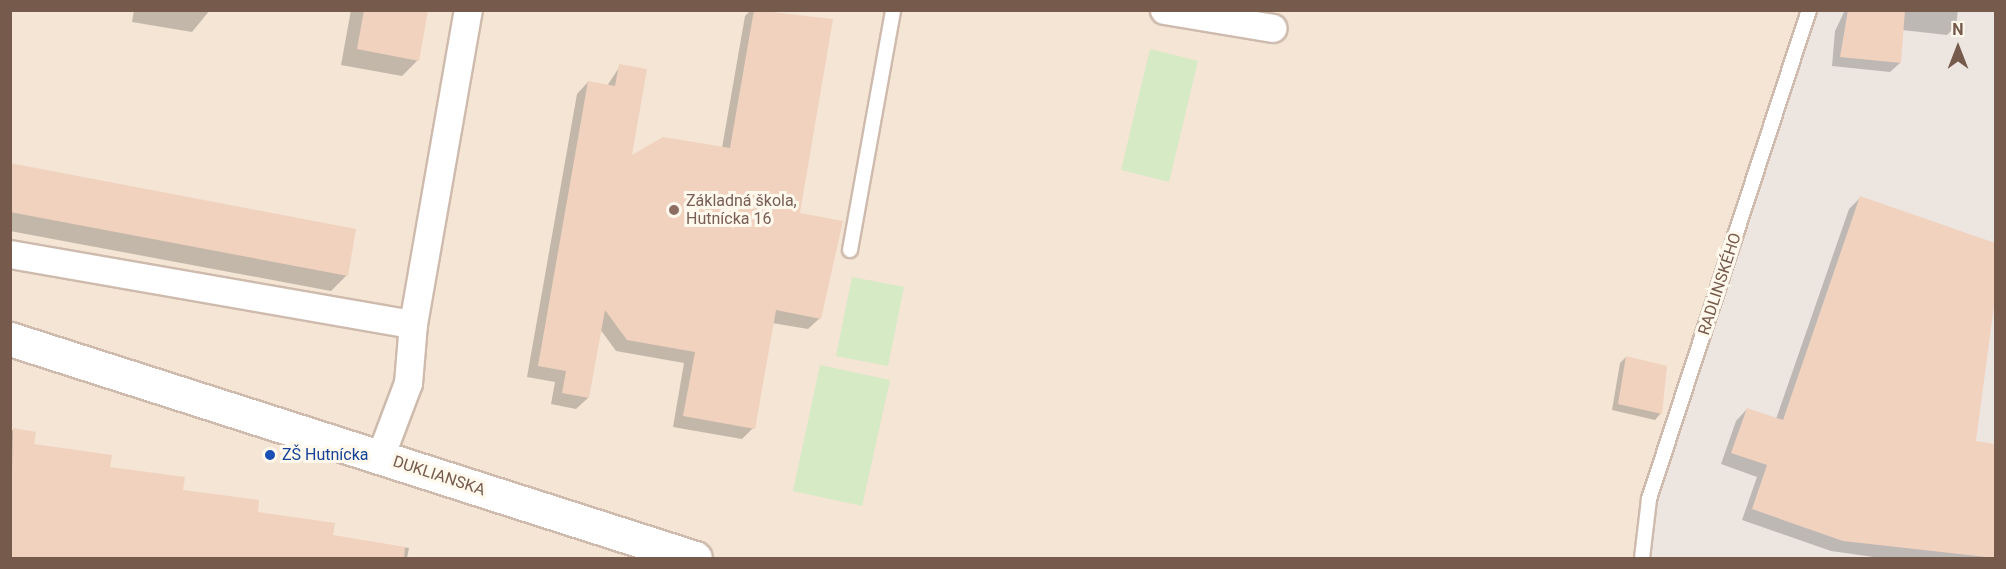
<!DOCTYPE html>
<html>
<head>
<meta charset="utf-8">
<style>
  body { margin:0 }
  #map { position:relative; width:2006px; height:569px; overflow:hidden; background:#fcf3e7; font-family:Roboto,sans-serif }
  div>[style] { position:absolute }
  .residential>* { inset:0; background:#f4e5d5 }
  .industrial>* { inset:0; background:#ede6e0 }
  .green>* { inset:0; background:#d5eac5 }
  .shadow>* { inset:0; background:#0003 }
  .building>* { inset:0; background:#f1d2bf }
  .roads { filter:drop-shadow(2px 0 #cebbad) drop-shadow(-2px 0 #cebbad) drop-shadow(0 2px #cebbad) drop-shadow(0 -2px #cebbad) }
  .lane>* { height:14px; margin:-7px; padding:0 7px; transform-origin:7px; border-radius:7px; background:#fff }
  .street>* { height:27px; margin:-13.5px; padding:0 13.5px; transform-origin:13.5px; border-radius:13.5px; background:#fff }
  .secondary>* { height:33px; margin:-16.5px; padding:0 16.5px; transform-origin:16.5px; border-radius:16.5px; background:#fff }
  .dots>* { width:16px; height:16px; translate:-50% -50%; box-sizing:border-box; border:3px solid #fff8ed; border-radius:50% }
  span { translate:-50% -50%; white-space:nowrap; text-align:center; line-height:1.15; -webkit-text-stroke:6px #fff8ed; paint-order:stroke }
  .education-label { font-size:16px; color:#785e54 }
  .left { translate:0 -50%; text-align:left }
  .street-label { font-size:16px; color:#765a4b }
  .transit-label { font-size:16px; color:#164399 }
  .frame { position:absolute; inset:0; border:12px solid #765a4b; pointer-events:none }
  .north { position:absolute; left:1928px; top:18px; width:60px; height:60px; -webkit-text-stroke:4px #fff8ed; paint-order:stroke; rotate:0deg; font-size:16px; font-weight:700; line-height:24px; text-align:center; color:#765a4b }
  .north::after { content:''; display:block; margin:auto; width:21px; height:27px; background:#765a4b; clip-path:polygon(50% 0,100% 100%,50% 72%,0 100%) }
</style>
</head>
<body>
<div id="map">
  <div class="residential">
    <div style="clip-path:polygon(10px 11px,1802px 11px,1644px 496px,1634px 558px,11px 558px)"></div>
  </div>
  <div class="industrial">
    <div style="clip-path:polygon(1802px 11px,1995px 11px,1995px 558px,1634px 558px,1644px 496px)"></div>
  </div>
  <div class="green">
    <div style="clip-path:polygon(1150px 49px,1198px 61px,1169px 182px,1121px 170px)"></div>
    <div style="clip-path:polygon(852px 277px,904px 287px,888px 366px,836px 356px)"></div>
    <div style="clip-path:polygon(820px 365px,890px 380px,862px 506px,793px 491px)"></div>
  </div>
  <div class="shadow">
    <div style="clip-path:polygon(134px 10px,210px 10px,192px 32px,132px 22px)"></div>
    <div style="clip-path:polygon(351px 10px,427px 10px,418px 60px,402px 76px,341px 65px)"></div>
    <div style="clip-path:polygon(751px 10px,832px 20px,798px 215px,820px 318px,808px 329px,772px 323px,753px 428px,742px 439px,673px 427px,684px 363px,616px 351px,600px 329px,588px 398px,576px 409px,551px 404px,555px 382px,527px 377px,577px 94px,588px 82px,607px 86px,620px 66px,630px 158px,722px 148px,745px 16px)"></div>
    <div style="clip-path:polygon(1845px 10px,1958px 10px,1956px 26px,1947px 35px,1902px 30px,1900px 63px,1890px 72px,1832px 66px,1835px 31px)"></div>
    <div style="clip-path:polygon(10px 165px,347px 275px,331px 291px,10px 231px)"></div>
    <div style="clip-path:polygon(1861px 197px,1996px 244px,1996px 287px,1974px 443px,1996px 446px,1996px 558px,1881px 558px,1831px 551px,1742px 520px,1757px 477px,1721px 464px,1736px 421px,1747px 409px,1776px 419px,1849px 209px)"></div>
    <div style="clip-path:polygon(1626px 357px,1661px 413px,1655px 420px,1612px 410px,1620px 363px)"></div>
    <div style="clip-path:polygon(10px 430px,34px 434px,32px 445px,332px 536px,409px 548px,407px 558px,10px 558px)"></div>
  </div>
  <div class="building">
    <div style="clip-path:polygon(364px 10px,428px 10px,419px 61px,357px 49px)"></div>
    <div style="clip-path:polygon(754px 10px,833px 19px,800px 213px,843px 221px,821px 319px,776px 310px,755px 429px,683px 416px,695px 352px,627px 340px,605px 310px,589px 398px,562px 393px,566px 371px,538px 366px,588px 81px,615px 86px,619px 64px,647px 69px,632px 155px,663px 137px,730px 148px)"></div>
    <div style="clip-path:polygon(1848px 10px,1905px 10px,1901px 63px,1840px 57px)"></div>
    <div style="clip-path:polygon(10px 163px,356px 229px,348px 276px,10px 212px)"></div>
    <div style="clip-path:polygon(1860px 196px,1995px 243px,1995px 298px,1976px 441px,1995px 444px,1995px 558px,1843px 541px,1752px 509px,1767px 465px,1731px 453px,1747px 408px,1783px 420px)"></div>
    <div style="clip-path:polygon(1626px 356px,1667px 366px,1662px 414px,1618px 404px)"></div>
    <div style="clip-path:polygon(13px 428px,36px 432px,34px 444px,112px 455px,110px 467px,185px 477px,183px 490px,259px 500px,258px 512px,335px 523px,333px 535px,405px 547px,404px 558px,10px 558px)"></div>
  </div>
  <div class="roads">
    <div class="lane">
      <div style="left:850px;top:250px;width:244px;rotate:-79.8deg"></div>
      <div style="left:1642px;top:558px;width:59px;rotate:-83.2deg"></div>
      <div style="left:1649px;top:499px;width:515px;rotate:-71.88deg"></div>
    </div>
    <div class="street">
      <div style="left:1164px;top:10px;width:110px;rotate:9.4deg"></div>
      <div style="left:10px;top:254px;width:409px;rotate:9.9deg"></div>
      <div style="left:380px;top:457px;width:79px;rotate:-69.3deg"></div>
      <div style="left:408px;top:383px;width:59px;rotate:-85.2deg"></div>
      <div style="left:413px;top:324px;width:319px;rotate:-80.1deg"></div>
    </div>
    <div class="secondary">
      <div style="left:10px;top:339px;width:719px;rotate:17.73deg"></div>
    </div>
  </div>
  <div class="dots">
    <div style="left:674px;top:210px;background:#8d6e63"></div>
    <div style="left:270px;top:455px;background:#1a4fb4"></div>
  </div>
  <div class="education-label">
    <span class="left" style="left:686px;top:210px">Základná škola,<br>Hutnícka 16</span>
  </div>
  <div class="street-label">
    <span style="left:1720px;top:284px;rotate:-72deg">RADLINSKÉHO</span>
    <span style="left:439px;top:476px;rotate:18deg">DUKLIANSKA</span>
  </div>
  <div class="transit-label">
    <span class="left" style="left:282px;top:455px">ZŠ Hutnícka</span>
  </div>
  <div class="frame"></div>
  <div class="north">N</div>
</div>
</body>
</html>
